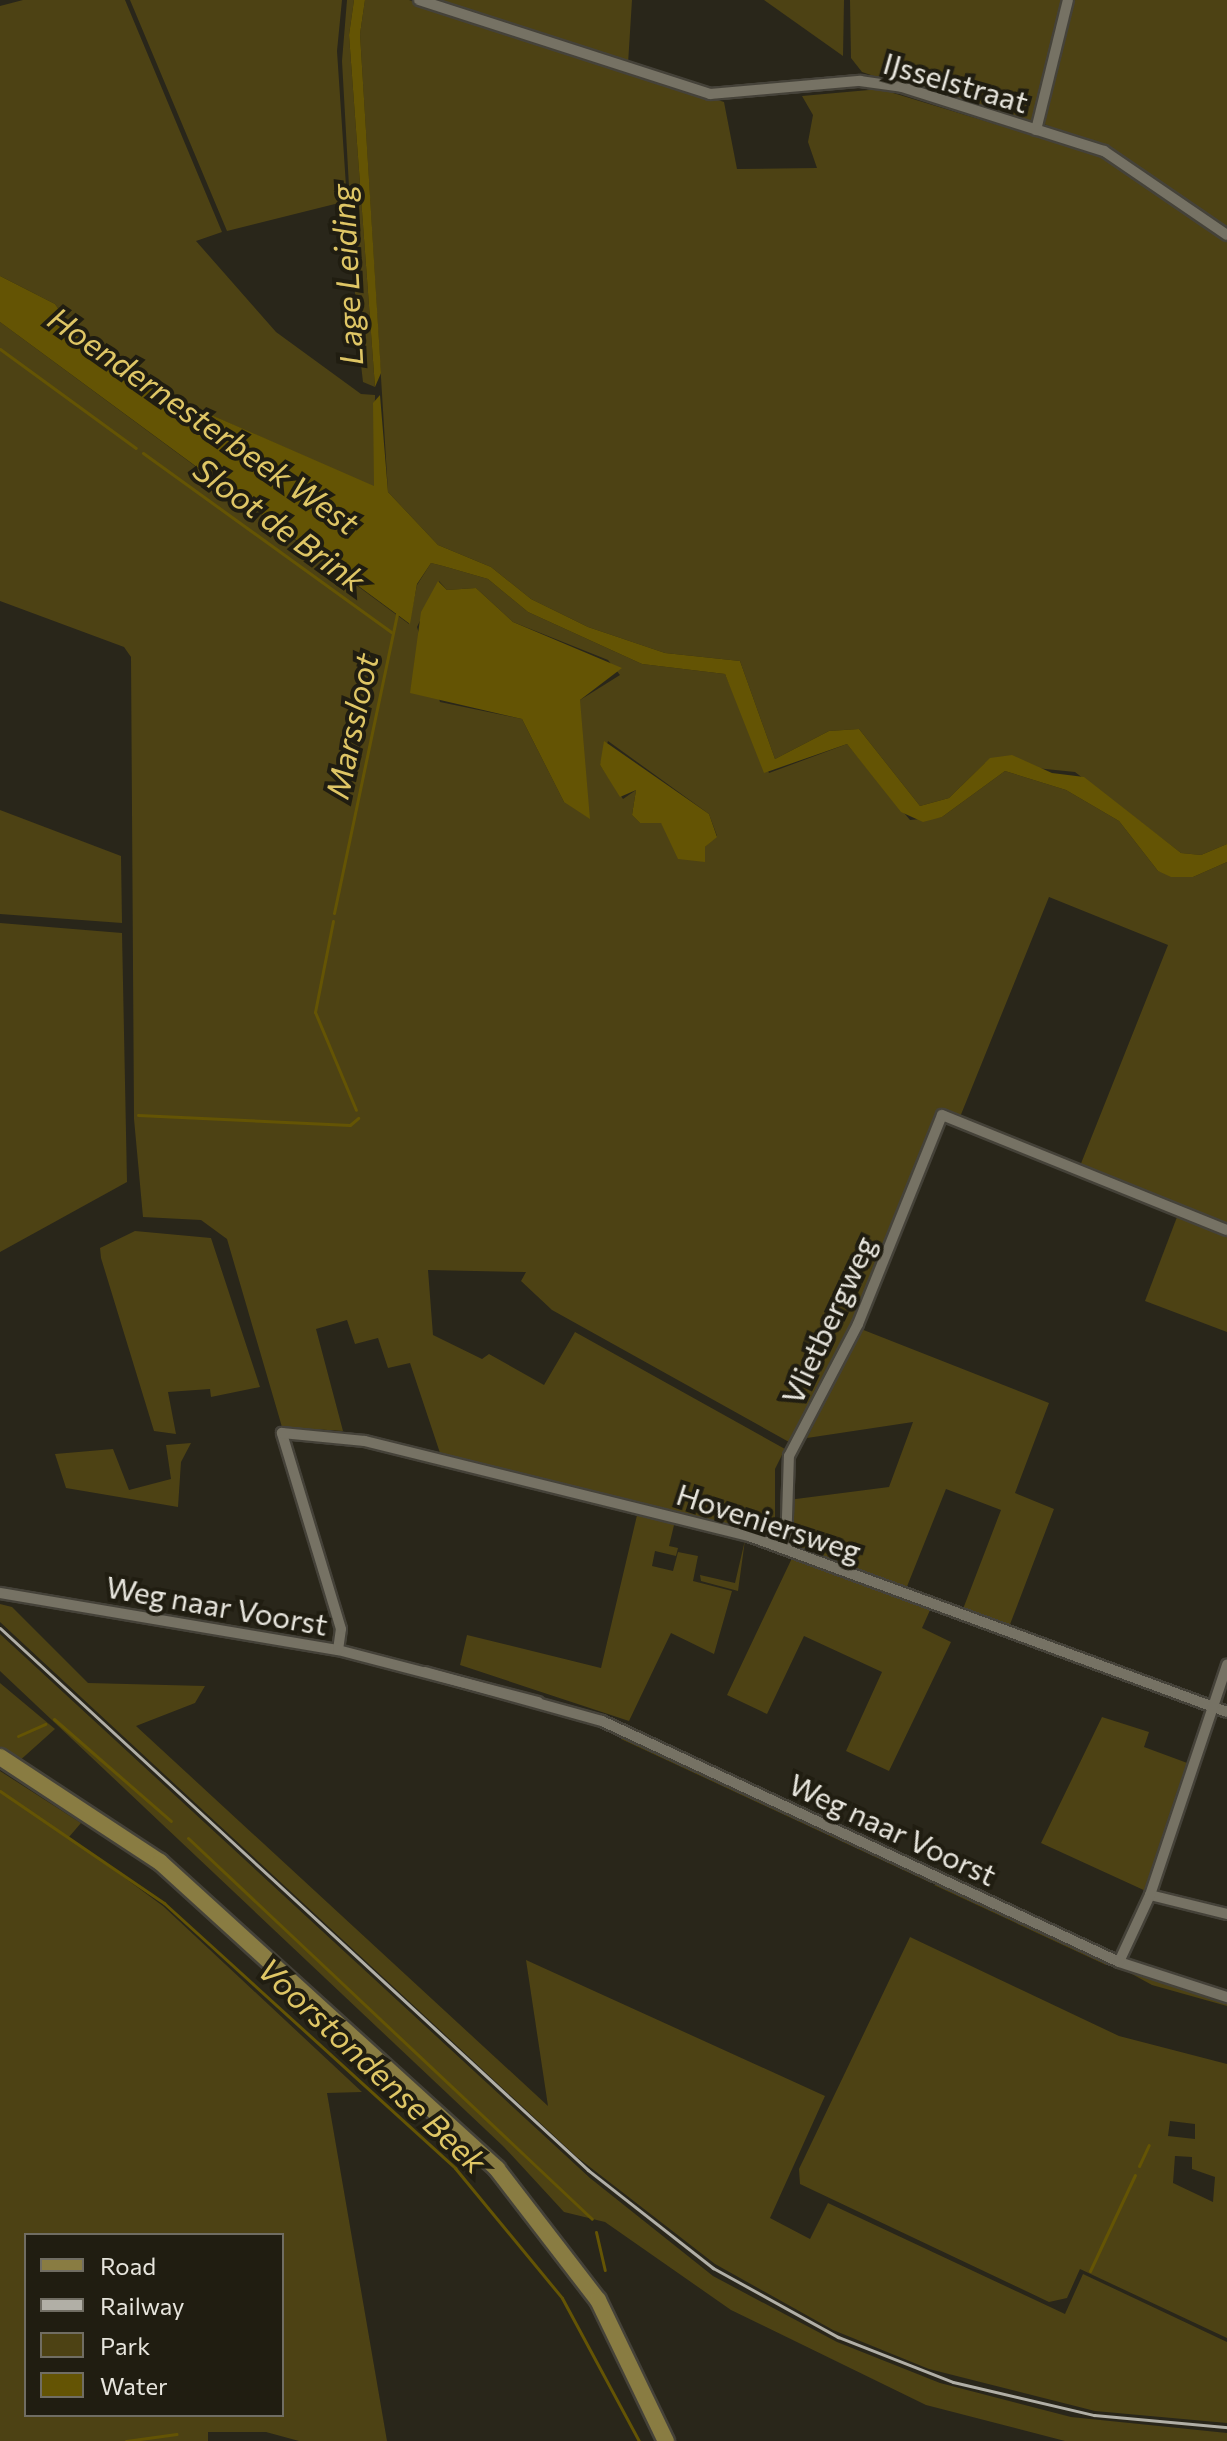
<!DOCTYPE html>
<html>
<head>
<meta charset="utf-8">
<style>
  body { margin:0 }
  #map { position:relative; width:1227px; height:2441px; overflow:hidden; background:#29261a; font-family:Commissioner,sans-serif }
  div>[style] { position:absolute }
  .green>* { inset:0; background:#4d4214 }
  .water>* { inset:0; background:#645404 }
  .stream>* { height:3px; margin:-1.5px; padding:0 1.5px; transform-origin:1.5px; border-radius:1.5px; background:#645404 }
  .roads { filter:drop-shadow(2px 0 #454239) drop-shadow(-2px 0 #454239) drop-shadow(0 2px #454239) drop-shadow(0 -2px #454239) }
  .street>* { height:10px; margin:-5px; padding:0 5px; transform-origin:5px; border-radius:5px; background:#767264 }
  .primary>* { height:16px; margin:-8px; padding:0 8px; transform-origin:8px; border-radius:8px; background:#897c42 }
  .rail>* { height:3px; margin:-1.5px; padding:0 1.5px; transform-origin:1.5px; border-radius:1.5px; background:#b1afa6 }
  span { translate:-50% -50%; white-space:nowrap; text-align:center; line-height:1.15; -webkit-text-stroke:8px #201d11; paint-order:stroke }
  .street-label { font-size:30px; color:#e7e5dd }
  .water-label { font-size:32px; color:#dfc665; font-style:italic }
  .legend { position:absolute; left:24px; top:2233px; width:260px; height:184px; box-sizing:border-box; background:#201d11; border:2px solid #706d63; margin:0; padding:10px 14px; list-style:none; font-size:24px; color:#e7e5dd }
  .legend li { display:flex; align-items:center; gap:16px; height:40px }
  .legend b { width:40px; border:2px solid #706d63 }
</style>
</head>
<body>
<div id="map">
  <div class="green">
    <div style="clip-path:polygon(23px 0,125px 0,222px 232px,196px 241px,276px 332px,361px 394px,375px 395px,374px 487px,145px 386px,82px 343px,55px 304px,0 276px,0 6px)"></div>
    <div style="clip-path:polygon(130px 0,342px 0,337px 51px,347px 201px,227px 231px)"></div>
    <div style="clip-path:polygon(347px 0,354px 0,349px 35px,375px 387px,363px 382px,357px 330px,342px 61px)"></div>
    <div style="clip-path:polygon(365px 0,409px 0,724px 102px,737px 169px,817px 168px,808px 142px,813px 115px,802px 96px,880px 89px,1097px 155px,1227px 242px,1227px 844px,1201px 855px,1181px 853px,1075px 772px,985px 763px,949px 798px,920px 806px,859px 729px,829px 731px,775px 759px,740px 661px,665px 653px,588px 627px,531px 599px,491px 567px,438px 545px,388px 492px,360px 34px)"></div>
    <div style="clip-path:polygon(429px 0,632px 0,628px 64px)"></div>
    <div style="clip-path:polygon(764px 0,844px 0,843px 56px)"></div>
    <div style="clip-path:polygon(850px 0,1062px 0,1033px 120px,1011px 122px,862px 72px,851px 58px)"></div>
    <div style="clip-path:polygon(1069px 0,1227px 0,1227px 230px,1117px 154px,1044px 124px)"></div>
    <div style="clip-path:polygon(evenodd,0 322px,409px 624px,417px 585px,431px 563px,443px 566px,488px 579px,528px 612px,642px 664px,725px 674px,769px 773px,847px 744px,910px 820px,942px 817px,1005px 771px,1066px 790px,1119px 821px,1158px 871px,1193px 877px,1227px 862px,1227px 1225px,1080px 1166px,1168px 945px,1049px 897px,960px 1117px,938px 1110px,857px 1313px,789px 1442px,552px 1310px,521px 1281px,526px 1272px,428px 1270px,433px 1335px,482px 1359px,489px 1354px,544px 1385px,575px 1332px,785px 1449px,775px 1469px,775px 1536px,440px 1453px,410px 1363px,388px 1368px,378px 1338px,355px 1344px,347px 1320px,316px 1329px,343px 1431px,282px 1427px,227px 1239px,201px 1220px,143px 1217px,134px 1119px,131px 657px,124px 647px,0 601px,0 322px,439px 581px,447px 590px,476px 588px,513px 622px,608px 660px,620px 675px,580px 700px,564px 802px,522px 719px,440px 702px,417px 627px,439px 581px,0 322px,608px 741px,709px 814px,717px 836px,705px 847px,661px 823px,640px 823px,632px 815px,636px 790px,623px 799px,600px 765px,608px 741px)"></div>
    <div style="clip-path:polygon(0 810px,121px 856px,122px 923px,0 914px)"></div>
    <div style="clip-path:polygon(0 923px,122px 933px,127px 1182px,0 1252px)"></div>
    <div style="clip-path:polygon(1177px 1217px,1227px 1237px,1227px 1332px,1145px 1301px)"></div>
    <div style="clip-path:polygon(135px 1231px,211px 1238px,260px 1387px,211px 1397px,210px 1389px,168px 1392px,176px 1434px,154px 1431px,101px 1258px,100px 1248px)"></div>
    <div style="clip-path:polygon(861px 1329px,1049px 1403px,1015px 1493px,1054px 1509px,1009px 1627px,963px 1609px,1001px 1510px,946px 1489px,906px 1589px,794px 1546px,788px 1500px,889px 1487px,913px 1422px,807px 1438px)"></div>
    <div style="clip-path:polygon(191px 1443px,181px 1462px,178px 1507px,66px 1488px,55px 1454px,113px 1449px,129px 1490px,171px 1479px,166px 1445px)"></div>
    <div style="clip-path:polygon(638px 1511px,675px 1521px,669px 1546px,678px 1548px,676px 1556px,655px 1551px,652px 1566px,673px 1571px,678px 1552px,698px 1556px,693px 1581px,732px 1591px,714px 1654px,671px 1633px,629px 1721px,460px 1665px,467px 1635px,601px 1668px)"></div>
    <div style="clip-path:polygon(745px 1540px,738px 1591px,701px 1581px,700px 1575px,735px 1583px)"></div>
    <div style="clip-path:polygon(793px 1556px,931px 1608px,922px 1628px,951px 1642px,889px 1771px,846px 1751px,882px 1672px,804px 1636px,767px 1714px,727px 1695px)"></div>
    <div style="clip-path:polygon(0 1604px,12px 1607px,88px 1683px,205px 1686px,195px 1703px,136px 1726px,548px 2106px,526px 1960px,825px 2096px,770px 2218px,810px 2239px,828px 2203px,1065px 2314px,1083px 2274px,1227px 2342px,1227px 2423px,1095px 2411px,929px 2369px,833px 2330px,715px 2264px,577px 2157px,0 1622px)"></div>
    <div style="clip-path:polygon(0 1634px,590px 2178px,713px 2276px,837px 2342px,940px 2383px,1071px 2417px,1227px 2433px,1227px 2441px,1065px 2441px,926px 2405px,731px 2310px,605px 2222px,564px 2212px,504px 2147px,0 1671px)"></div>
    <div style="clip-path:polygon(0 1683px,55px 1729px,17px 1763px,0 1753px)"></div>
    <div style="clip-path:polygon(1102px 1717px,1149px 1732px,1144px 1747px,1190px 1764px,1148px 1892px,1041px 1843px)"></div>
    <div style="clip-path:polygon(623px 1734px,930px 1879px,931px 1883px,621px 1739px)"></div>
    <div style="clip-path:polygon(evenodd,0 1771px,81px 1823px,69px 1837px,163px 1906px,362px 2092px,327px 2093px,387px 2441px,299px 2441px,266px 2432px,208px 2432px,208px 2441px,0 2441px,0 1771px,26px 2235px,282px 2235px,282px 2415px,26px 2415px,26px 2235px)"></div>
    <div style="clip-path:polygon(941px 1883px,1108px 1961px,1106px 1965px,934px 1885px)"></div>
    <div style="clip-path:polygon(evenodd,910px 1937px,1119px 2036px,1227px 2064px,1227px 2338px,1080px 2269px,1067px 2298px,1049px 2302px,800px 2184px,799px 2169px,910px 1937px,1170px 2121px,1195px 2124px,1195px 2139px,1168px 2136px,1170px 2121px,910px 1937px,1175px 2156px,1192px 2157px,1192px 2169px,1215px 2177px,1213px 2202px,1173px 2183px,1175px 2156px)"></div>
    <div style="clip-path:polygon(1110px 1962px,1227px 2000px,1227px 2006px,1152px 1985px)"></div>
  </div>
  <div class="water">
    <div style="clip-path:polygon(354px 0,365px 0,360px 34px,381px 373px,375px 387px,349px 35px)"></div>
    <div style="clip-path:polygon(0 276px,55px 304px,82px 343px,145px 386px,374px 486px,373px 403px,380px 395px,388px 492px,438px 545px,491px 567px,531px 599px,588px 627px,665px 653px,740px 661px,775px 759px,829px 731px,859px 729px,920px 806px,949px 798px,990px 758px,1012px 755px,1052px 773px,1084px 777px,1181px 853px,1201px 855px,1227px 844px,1227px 862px,1193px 877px,1171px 877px,1158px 871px,1119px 821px,1066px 790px,1005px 771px,942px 817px,923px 822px,901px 812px,847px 744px,764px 773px,725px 674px,642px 664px,528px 612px,488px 579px,443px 566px,431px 563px,417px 584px,410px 624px,0 322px)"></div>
    <div style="clip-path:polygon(438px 581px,447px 590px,476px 588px,513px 622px,622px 668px,580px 700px,590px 819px,564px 802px,522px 719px,410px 693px,421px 612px)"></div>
    <div style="clip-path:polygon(604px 741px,709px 814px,717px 837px,705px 847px,705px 862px,678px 859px,661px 823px,640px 823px,632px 815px,636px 790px,620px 797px,600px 765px)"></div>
  </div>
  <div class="stream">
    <div style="left:0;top:349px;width:168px;rotate:36.1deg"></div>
    <div style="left:143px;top:453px;width:306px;rotate:35.8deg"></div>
    <div style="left:334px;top:913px;width:307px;rotate:-78.1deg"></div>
    <div style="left:333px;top:921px;width:93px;rotate:101.2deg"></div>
    <div style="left:315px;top:1012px;width:106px;rotate:67.3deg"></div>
    <div style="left:138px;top:1115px;width:212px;rotate:2.7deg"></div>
    <div style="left:350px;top:1125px;width:11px;rotate:-41deg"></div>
    <div style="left:54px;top:1719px;width:155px;rotate:41.1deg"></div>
    <div style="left:18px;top:1736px;width:30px;rotate:-24deg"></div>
    <div style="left:0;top:1791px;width:199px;rotate:34.3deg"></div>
    <div style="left:164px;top:1903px;width:394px;rotate:42.3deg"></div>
    <div style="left:455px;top:2168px;width:168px;rotate:50.5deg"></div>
    <div style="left:562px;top:2298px;width:162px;rotate:61.7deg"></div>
    <div style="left:188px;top:1838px;width:555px;rotate:43.32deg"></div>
    <div style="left:1139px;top:2166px;width:23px;rotate:-65deg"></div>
    <div style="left:596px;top:2232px;width:39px;rotate:77deg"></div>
    <div style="left:1090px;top:2271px;width:106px;rotate:-64.9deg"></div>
    <div style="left:126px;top:2441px;width:51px;rotate:-7.8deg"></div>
  </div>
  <div class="roads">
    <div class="street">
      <div style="left:419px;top:0;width:306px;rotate:17.9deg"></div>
      <div style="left:710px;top:94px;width:151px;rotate:-5deg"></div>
      <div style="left:860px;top:81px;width:42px;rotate:8.1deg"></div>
      <div style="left:902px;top:87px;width:212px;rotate:17.6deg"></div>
      <div style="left:1104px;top:151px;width:149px;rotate:34.3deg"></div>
      <div style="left:1036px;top:130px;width:134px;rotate:-76.2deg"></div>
      <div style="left:786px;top:1549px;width:93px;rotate:-88.2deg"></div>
      <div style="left:789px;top:1456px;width:149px;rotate:-62.4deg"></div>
      <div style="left:858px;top:1324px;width:225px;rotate:-68.1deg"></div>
      <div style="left:942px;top:1115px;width:307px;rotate:22deg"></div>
      <div style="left:0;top:1593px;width:343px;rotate:9.6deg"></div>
      <div style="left:338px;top:1650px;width:207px;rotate:14.6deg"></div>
      <div style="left:338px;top:1650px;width:21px;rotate:-82deg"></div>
      <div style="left:341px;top:1629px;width:205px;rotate:-106.8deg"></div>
      <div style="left:282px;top:1433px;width:83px;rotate:5.5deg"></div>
      <div style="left:365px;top:1441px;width:396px;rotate:13.9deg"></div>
      <div style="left:749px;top:1536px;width:509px;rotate:20.21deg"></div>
      <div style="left:425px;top:1672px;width:184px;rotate:15.5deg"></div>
      <div style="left:602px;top:1721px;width:570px;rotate:24.99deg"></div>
      <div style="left:1119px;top:1962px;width:114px;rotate:18deg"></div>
      <div style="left:1150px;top:1895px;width:79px;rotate:13.9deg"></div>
      <div style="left:1119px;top:1962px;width:74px;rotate:-65.2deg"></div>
      <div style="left:1150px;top:1895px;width:243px;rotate:-71.5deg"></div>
    </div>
    <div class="primary">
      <div style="left:0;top:1757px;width:191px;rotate:33.3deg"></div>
      <div style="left:160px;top:1862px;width:456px;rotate:42.3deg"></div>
      <div style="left:497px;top:2169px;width:165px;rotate:52.4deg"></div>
      <div style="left:598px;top:2300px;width:157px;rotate:64.3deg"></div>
    </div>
  </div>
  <div class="rail">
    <div style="left:0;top:1628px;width:800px;rotate:42.67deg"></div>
    <div style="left:588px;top:2170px;width:159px;rotate:38.1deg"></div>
    <div style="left:713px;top:2268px;width:143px;rotate:28.9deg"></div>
    <div style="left:838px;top:2337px;width:123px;rotate:21.4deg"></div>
    <div style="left:953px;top:2382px;width:145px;rotate:13.2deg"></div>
    <div style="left:1094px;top:2415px;width:134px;rotate:5.2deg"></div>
  </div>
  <div class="street-label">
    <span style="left:956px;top:82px;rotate:16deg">IJsselstraat</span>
    <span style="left:828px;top:1320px;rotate:-65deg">Vlietbergweg</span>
    <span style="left:769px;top:1522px;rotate:18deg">Hoveniersweg</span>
    <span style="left:217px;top:1605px;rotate:10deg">Weg naar Voorst</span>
    <span style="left:893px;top:1829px;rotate:25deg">Weg naar Voorst</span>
  </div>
  <div class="water-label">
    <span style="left:346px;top:275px;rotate:-93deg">Lage Leiding</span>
    <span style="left:204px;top:420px;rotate:35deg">Hoendernesterbeek West</span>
    <span style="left:280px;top:524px;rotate:36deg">Sloot de Brink</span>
    <span style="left:351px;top:726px;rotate:-78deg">Marssloot</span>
    <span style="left:373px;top:2065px;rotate:43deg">Voorstondense Beek</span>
  </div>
  <ul class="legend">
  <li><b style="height:10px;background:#897c42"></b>Road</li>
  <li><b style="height:10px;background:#b1afa6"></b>Railway</li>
  <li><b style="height:22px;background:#4d4214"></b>Park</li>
  <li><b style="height:22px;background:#645404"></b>Water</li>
  </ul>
</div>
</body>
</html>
